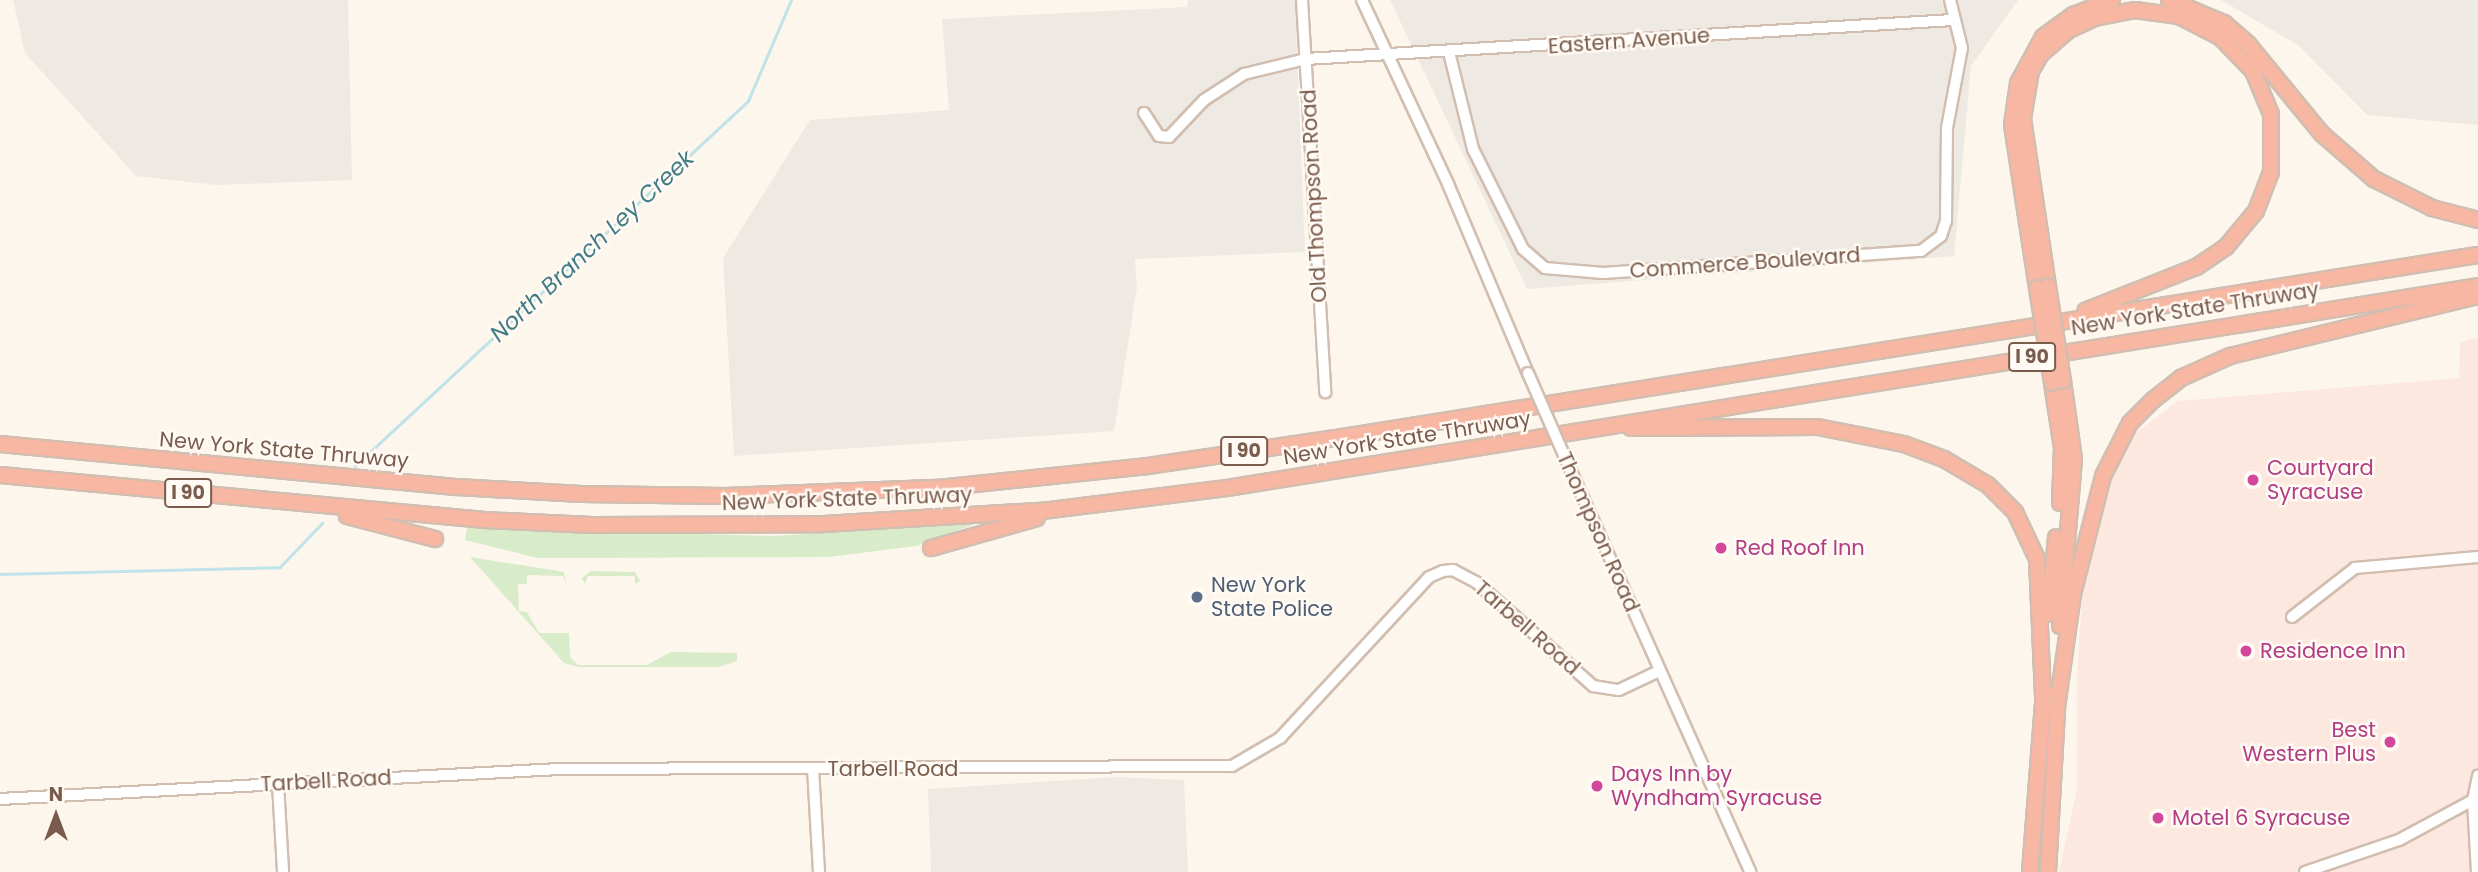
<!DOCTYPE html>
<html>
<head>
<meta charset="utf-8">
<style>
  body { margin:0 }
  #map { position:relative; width:2478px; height:872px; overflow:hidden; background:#fdf6ec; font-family:Poppins,sans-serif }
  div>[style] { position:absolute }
  .commercial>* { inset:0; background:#fde8e0 }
  .industrial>* { inset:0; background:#efe9e4 }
  .green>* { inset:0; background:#d8ecc9 }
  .stream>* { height:2.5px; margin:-1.25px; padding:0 1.25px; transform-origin:1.25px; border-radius:1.25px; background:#bfe3e8 }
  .roads { filter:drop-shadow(2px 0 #d1beb0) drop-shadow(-2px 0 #d1beb0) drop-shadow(0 2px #d1beb0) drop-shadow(0 -2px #d1beb0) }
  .minor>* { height:10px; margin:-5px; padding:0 5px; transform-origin:5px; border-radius:5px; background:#fff }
  .highway>* { height:14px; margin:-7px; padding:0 7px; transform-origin:7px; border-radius:7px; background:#f7b7a3 }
  .bridges { filter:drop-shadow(2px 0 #d1beb0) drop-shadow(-2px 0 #d1beb0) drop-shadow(0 2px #d1beb0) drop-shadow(0 -2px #d1beb0) }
  .minor-bridge>* { height:10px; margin:-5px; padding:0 5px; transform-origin:5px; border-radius:5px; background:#fff }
  .highway-bridge>* { height:14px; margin:-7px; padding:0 7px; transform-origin:7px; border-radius:7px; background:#f7b7a3 }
  .dots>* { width:19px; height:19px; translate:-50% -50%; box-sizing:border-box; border:4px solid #fffaf3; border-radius:50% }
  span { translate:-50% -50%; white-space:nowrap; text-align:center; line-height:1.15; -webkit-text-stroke:5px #fffaf3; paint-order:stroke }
  .shield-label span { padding:2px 5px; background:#fffaf3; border:2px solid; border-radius:5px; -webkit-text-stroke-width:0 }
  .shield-label { font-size:19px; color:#7a5c4d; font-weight:700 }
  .street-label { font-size:21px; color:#7a5c4d }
  .hotel-label { font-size:21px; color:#b23c85 }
  .left { translate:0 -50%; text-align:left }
  .right { translate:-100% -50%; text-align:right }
  .service-label { font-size:21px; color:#4e5e75 }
  .water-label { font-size:23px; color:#437c86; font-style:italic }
  .north { position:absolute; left:21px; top:781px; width:70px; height:70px; -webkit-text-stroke:5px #fffaf3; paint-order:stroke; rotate:0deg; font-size:19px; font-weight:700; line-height:28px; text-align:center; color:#7a5c4d }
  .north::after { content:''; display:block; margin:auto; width:24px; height:32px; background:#7a5c4d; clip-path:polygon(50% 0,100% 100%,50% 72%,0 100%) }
</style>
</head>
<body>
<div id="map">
  <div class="commercial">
    <div style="clip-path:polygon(2478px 338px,2478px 872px,2059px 872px,2077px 789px,2077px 676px,2085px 551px,2125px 441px,2178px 401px,2459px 378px,2460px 342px)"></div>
  </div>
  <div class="industrial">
    <div style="clip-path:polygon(13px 0,348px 0,352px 180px,217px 185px,136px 176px,25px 53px)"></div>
    <div style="clip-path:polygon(1188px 0,1295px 0,1305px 252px,1135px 259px,1137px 288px,1114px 431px,734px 456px,723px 258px,810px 120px,949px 110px,942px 19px,1187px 7px)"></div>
    <div style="clip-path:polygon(1390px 0,2018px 0,1971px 66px,1954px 256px,1527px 289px)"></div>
    <div style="clip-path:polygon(2221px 0,2478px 0,2478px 125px,2367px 115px,2298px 45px)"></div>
    <div style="clip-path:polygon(1117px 777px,1184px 780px,1188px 872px,931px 872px,928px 789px)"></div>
  </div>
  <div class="green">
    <div style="clip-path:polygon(975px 524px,916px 546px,829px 557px,538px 558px,465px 540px,467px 528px,773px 536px)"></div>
    <div style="clip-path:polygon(470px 557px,564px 572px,566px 584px,563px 576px,527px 575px,527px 584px,518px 584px,519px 611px,527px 612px,539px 633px,569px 633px,570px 657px,578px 665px,647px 665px,671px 652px,737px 653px,737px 661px,718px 667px,578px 667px,564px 663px)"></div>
    <div style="clip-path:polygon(591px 571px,635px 572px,640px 581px,635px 584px,635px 576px,588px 576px,585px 584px,582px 578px)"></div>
  </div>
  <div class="stream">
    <div style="left:355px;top:466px;width:536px;rotate:-42.88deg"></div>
    <div style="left:748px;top:101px;width:110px;rotate:-66.9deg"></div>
    <div style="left:0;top:574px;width:280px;rotate:-1.4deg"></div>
    <div style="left:280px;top:567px;width:61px;rotate:-46.3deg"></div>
  </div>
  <div class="roads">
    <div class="minor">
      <div style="left:1302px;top:0;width:393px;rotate:86.6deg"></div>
      <div style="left:1362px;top:0;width:203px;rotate:64.9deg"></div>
      <div style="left:1448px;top:184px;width:205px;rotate:67.1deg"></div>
      <div style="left:1449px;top:52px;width:100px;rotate:76.1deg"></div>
      <div style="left:1473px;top:149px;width:112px;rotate:63.4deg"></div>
      <div style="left:1523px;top:249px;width:29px;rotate:41deg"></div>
      <div style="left:1545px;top:268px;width:58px;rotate:4.9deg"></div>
      <div style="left:1603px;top:273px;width:319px;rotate:-4deg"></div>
      <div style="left:1921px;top:251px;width:25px;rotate:-37deg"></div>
      <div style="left:1941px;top:236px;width:16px;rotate:-72deg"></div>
      <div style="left:1946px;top:221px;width:93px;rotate:-89.4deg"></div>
      <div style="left:1947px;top:128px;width:81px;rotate:-79.4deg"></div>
      <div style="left:1962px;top:48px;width:49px;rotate:-104deg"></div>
      <div style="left:1144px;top:113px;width:27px;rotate:57deg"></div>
      <div style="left:1159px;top:136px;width:10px;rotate:6deg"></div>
      <div style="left:1169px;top:137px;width:51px;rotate:-46.6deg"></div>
      <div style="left:1204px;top:100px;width:48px;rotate:-33deg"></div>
      <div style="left:1244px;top:74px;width:64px;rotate:-13.6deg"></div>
      <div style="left:1306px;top:59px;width:647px;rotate:-3.45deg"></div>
      <div style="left:1567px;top:462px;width:449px;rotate:65.9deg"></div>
      <div style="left:2292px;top:617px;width:80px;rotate:-37.9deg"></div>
      <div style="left:2355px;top:568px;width:123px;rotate:-5.1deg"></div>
      <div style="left:813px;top:768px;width:104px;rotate:86.7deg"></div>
      <div style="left:278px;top:784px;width:88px;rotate:86.7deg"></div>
      <div style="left:0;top:799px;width:561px;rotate:-3.07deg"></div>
      <div style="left:560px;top:769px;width:672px;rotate:-0.26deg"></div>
      <div style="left:1232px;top:766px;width:56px;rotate:-30.3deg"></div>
      <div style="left:1280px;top:738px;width:219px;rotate:-47.2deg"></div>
      <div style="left:1429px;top:577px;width:15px;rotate:-23deg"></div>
      <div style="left:1443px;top:571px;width:10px;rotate:-6deg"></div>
      <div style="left:1453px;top:570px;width:26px;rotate:28deg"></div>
      <div style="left:1476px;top:582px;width:157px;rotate:41.6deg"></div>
      <div style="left:1593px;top:686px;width:26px;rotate:9deg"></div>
      <div style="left:1619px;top:690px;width:44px;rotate:-25.4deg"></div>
      <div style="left:2305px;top:872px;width:99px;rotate:-18.8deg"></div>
      <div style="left:2399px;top:840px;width:84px;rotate:-28.4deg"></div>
      <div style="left:2477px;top:872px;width:72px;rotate:-93.2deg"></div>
      <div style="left:2473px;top:800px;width:25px;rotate:-78deg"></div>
    </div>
    <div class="highway">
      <div style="left:2169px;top:0;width:60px;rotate:22.7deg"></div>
      <div style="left:2224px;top:23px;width:32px;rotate:41deg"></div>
      <div style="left:2248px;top:44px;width:117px;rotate:50.6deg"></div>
      <div style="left:2322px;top:134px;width:69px;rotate:40.9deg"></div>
      <div style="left:2374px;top:179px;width:65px;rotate:26.6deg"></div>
      <div style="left:2432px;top:208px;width:48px;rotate:14.6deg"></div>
      <div style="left:2048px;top:286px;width:170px;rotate:-98.5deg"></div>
      <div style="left:2023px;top:118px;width:48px;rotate:-80.3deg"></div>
      <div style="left:2031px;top:71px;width:20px;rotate:-60deg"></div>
      <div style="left:2041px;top:54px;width:37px;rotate:-41deg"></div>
      <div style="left:2069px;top:30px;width:29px;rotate:-25deg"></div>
      <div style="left:2095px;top:18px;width:41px;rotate:-11.3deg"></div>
      <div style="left:2135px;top:10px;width:44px;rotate:7.8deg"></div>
      <div style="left:2179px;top:16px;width:46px;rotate:27.1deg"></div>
      <div style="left:2220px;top:37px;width:47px;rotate:45.9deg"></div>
      <div style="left:2253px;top:71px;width:47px;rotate:67.3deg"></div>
      <div style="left:2271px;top:114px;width:58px;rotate:90deg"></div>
      <div style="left:2271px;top:172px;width:42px;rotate:111deg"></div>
      <div style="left:2256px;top:211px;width:47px;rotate:129.8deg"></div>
      <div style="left:2226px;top:247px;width:36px;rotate:146deg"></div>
      <div style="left:2196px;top:267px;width:119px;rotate:158.4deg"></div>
      <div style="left:2037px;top:288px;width:165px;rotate:-98.7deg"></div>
      <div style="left:2012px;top:125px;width:42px;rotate:-81.9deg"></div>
      <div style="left:2018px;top:83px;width:52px;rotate:-61.5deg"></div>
      <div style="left:2043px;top:37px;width:37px;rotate:-36deg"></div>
      <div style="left:2073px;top:15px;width:42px;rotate:-21deg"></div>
      <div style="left:2052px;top:383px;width:66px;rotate:81.3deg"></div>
      <div style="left:2062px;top:448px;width:55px;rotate:92.1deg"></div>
      <div style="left:1631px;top:428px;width:187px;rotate:-0.3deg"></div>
      <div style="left:1818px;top:427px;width:88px;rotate:11.2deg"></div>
      <div style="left:1904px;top:444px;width:43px;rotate:20.6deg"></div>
      <div style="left:1944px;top:459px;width:51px;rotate:30.6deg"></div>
      <div style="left:1988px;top:485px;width:38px;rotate:45deg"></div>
      <div style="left:2015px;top:512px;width:52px;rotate:64.9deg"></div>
      <div style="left:2037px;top:559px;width:138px;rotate:87.5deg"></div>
      <div style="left:0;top:444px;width:460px;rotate:5.4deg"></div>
      <div style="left:458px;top:487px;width:123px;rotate:3.3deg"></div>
      <div style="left:581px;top:494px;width:144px;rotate:0.8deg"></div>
      <div style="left:725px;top:496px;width:213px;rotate:-2.2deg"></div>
      <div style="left:938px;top:488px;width:211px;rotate:-6deg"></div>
      <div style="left:1148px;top:466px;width:203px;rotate:-8.5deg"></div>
      <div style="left:1349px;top:436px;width:1143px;rotate:-9.11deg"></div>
      <div style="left:0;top:475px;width:487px;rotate:5.3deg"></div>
      <div style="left:485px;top:520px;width:107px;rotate:2.7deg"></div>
      <div style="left:592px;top:525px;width:232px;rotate:-0.2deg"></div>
      <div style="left:824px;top:524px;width:226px;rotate:-3.5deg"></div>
      <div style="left:1050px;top:510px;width:178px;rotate:-7.1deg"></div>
      <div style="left:1227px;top:488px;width:1267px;rotate:-9.17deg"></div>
      <div style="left:347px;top:516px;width:91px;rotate:14.6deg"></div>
      <div style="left:931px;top:548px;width:110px;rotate:-15.8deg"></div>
      <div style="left:2049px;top:614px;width:77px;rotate:-84.8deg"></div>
      <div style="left:2060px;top:626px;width:168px;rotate:-85.2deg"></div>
      <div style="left:2074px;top:459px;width:79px;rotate:-98deg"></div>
      <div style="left:2058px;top:700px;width:107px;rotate:-81.9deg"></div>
      <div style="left:2073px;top:594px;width:122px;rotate:-75.7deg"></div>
      <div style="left:2103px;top:476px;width:59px;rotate:-63deg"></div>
      <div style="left:2130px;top:423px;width:33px;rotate:-45deg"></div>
      <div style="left:2153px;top:400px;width:36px;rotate:-38deg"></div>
      <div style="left:2181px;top:378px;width:54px;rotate:-24.2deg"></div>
      <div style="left:2230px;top:356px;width:255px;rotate:-13.6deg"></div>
      <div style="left:2030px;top:872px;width:183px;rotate:-85.6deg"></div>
      <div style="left:2048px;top:872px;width:180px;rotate:-86.8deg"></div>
    </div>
  </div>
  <div class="bridges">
    <div class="minor-bridge">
      <div style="left:1528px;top:373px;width:97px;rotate:66.3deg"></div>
    </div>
    <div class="highway-bridge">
      <div style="left:2048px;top:286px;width:96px;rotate:81deg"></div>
      <div style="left:2037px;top:288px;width:96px;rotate:81deg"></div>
    </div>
  </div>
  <div class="dots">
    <div style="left:2253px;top:480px;background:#d1479c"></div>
    <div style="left:1721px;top:548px;background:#d1479c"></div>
    <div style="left:1197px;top:597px;background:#5c6f8a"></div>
    <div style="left:2246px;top:651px;background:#d1479c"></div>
    <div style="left:2390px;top:742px;background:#d1479c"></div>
    <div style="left:1597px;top:786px;background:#d1479c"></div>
    <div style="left:2158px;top:818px;background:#d1479c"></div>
  </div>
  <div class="shield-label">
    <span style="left:2032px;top:357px">I 90</span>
    <span style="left:1244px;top:451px">I 90</span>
    <span style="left:188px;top:493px">I 90</span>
  </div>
  <div class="street-label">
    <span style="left:1629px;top:41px;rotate:-4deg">Eastern Avenue</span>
    <span style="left:1314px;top:196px;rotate:-93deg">Old Thompson Road</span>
    <span style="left:1745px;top:263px;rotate:-4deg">Commerce Boulevard</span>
    <span style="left:2195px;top:309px;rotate:-9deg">New York State Thruway</span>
    <span style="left:1407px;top:438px;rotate:-9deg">New York State Thruway</span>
    <span style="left:284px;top:450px;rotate:5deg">New York State Thruway</span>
    <span style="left:847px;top:499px;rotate:-2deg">New York State Thruway</span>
    <span style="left:1598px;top:532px;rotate:66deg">Thompson Road</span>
    <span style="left:1527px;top:628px;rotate:41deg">Tarbell Road</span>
    <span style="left:893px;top:769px">Tarbell Road</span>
    <span style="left:326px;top:781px;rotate:-3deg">Tarbell Road</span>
  </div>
  <div class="hotel-label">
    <span class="left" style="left:2267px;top:480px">Courtyard<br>Syracuse</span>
    <span class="left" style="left:1735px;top:548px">Red Roof Inn</span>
    <span class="left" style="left:2260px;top:651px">Residence Inn</span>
    <span class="right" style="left:2376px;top:742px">Best<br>Western Plus</span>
    <span class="left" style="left:1611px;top:786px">Days Inn by<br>Wyndham Syracuse</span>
    <span class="left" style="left:2172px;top:818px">Motel 6 Syracuse</span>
  </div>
  <div class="service-label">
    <span class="left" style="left:1211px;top:597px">New York<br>State Police</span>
  </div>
  <div class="water-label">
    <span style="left:592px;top:246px;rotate:-43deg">North Branch Ley Creek</span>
  </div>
  <div class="north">N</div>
</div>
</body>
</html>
